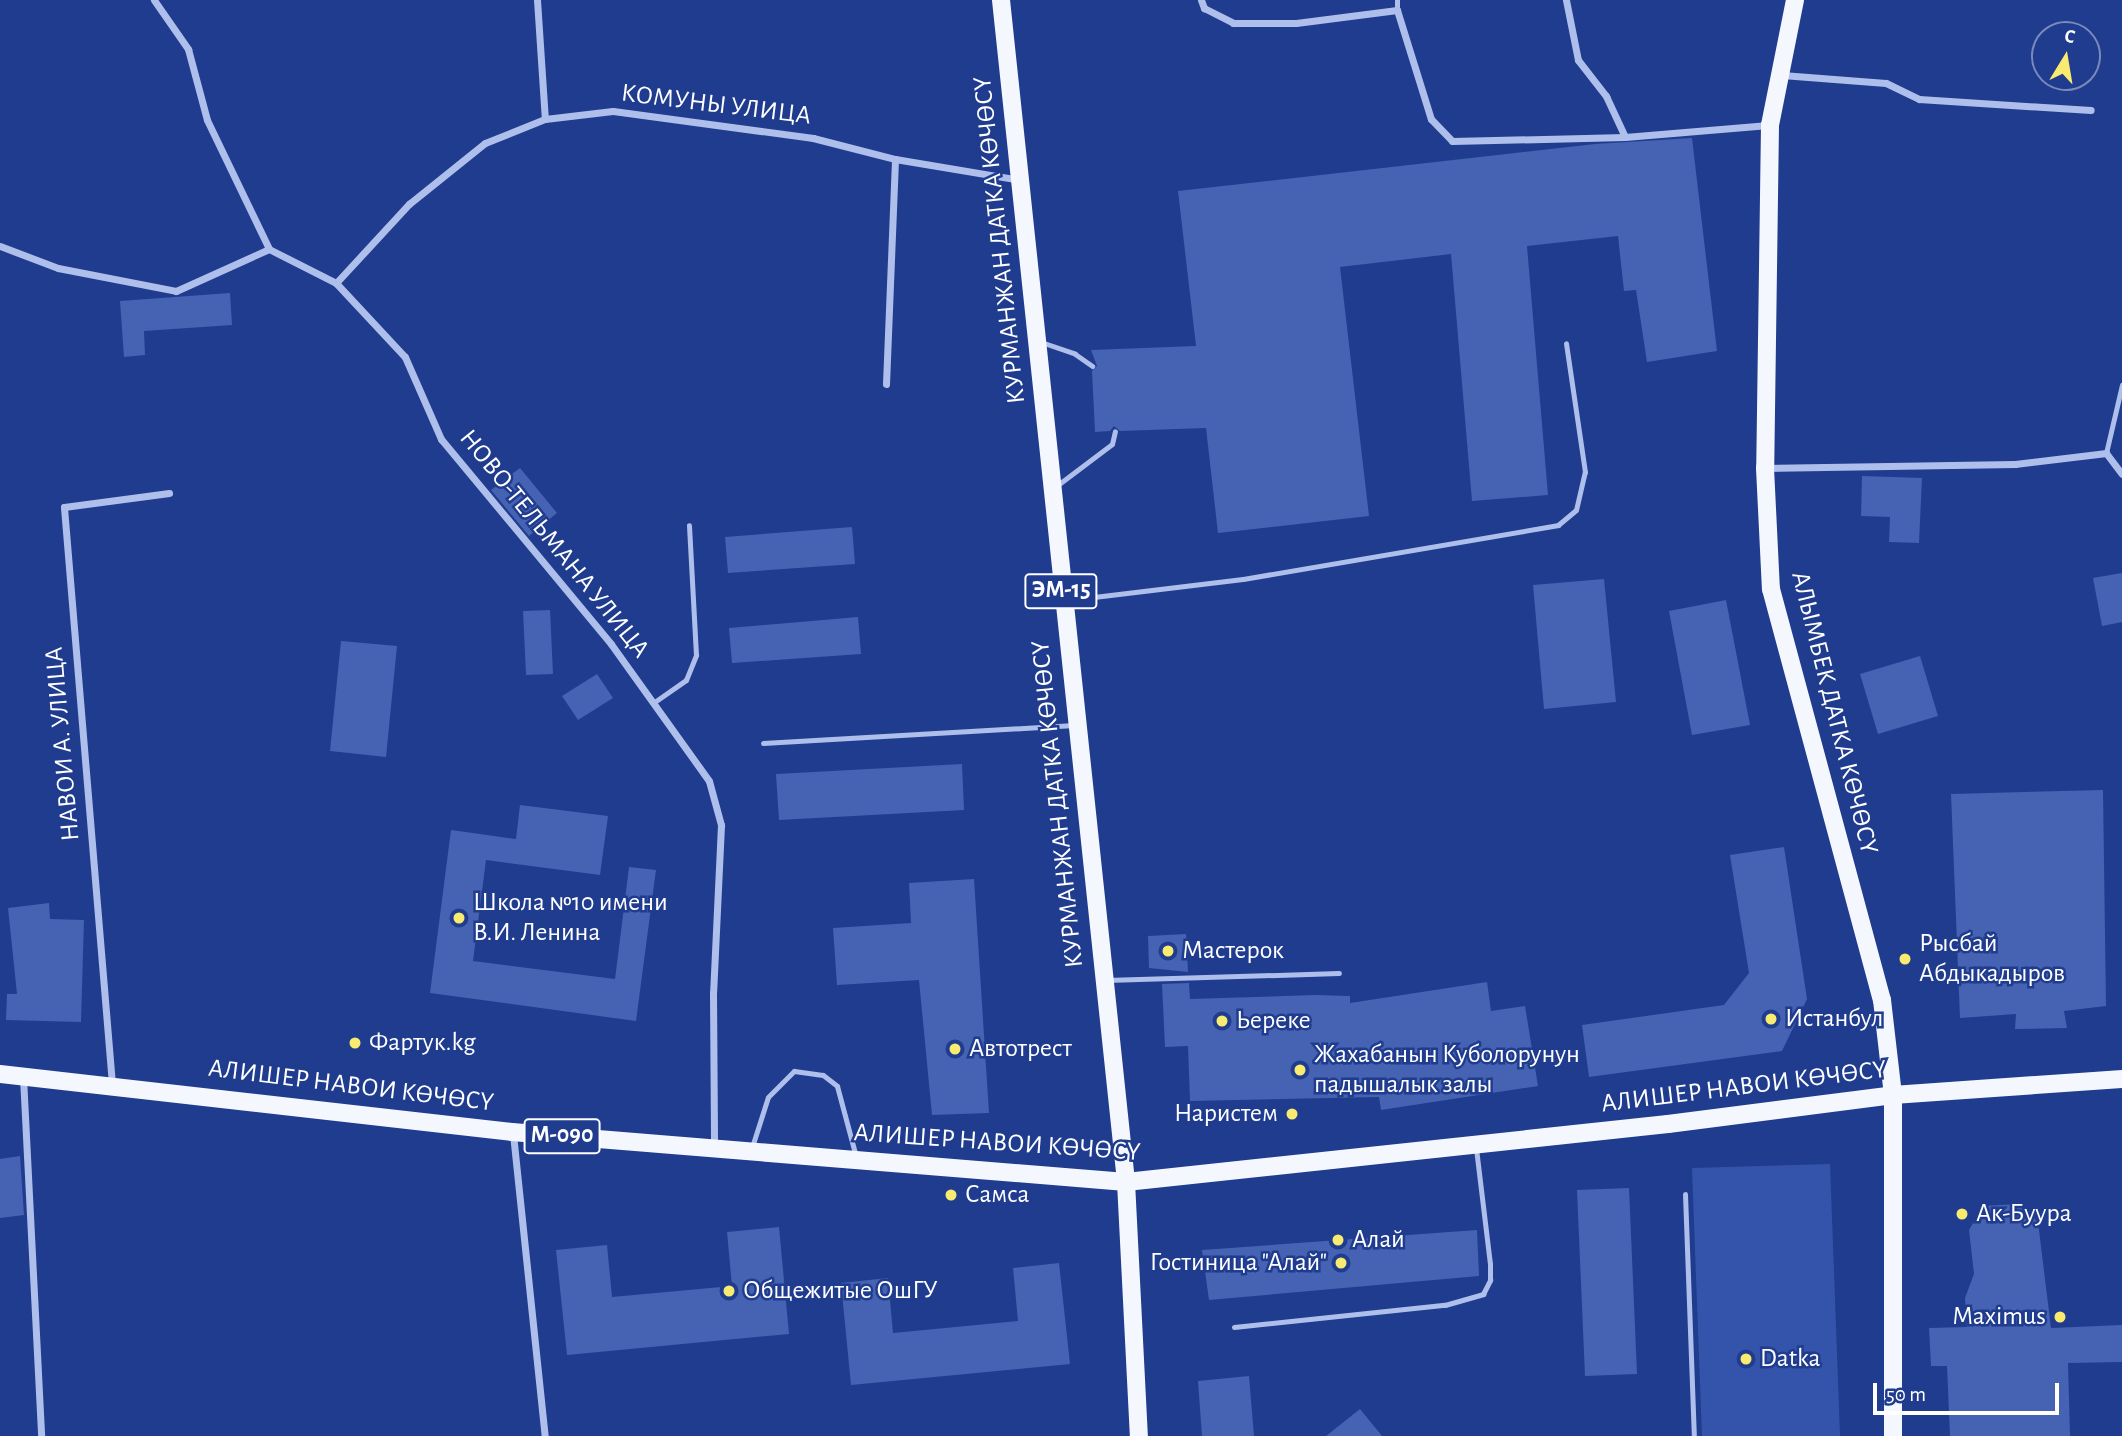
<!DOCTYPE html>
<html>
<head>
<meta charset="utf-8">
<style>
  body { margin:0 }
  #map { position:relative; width:2122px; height:1436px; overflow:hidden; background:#203c8e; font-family:"Alegreya Sans",sans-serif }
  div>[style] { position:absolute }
  .green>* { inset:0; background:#3454ab }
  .building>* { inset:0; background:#4562b3 }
  .lane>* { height:5px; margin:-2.5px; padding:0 2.5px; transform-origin:2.5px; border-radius:2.5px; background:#afbfec }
  .street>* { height:7px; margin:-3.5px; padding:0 3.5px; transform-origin:3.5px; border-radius:3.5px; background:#afbfec }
  .primary>* { height:18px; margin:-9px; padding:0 9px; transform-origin:9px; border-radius:9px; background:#f5f7ff }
  .dots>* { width:19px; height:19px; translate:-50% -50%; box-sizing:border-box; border:4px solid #203c8e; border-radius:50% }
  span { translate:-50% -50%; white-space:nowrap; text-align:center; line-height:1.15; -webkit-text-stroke:5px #203c8e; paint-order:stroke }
  .shield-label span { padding:2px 5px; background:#203c8e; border:2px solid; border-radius:5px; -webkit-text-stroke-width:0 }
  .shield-label { font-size:24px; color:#fff; font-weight:700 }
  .street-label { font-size:26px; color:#fff }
  .poi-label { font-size:26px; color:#fff }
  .left { translate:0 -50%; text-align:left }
  .right { translate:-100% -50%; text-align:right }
  .north { position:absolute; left:2031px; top:21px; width:70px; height:70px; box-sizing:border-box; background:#203c8e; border:2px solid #798abb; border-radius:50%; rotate:11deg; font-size:19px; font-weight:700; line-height:28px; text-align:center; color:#fff }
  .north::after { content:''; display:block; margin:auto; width:24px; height:32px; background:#f9eb70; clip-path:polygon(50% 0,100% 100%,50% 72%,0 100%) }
  .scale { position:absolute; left:1873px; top:1383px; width:186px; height:32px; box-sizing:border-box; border:4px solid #fff; border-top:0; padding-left:9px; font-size:21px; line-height:24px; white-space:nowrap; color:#fff; -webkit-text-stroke:5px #203c8e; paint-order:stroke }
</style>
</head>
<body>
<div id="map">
  <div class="green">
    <div style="clip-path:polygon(1830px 1164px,1840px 1436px,1702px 1436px,1692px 1168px)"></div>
  </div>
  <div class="building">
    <div style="clip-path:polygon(1692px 138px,1717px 351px,1647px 362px,1636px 290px,1624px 291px,1618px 236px,1527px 246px,1548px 495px,1472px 501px,1451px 254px,1340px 267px,1369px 516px,1218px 533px,1206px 428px,1120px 431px,1114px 426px,1110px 431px,1095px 432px,1092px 371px,1097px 366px,1091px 350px,1196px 346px,1178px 191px,1595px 144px)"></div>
    <div style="clip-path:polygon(230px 293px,232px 325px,144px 331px,145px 355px,124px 357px,120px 301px)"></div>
    <div style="clip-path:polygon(520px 468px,557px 513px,529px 536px,491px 490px)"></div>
    <div style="clip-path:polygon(1862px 476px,1922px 478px,1919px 543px,1889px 542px,1890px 517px,1861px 516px)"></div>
    <div style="clip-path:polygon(852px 527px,855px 564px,728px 573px,725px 537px)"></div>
    <div style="clip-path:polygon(2122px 573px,2122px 622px,2102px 626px,2093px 578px)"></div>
    <div style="clip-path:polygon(1604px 579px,1616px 702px,1544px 709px,1533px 585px)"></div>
    <div style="clip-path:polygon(1726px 600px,1750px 725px,1692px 735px,1669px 611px)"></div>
    <div style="clip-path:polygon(550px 610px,553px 674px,526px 675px,523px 611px)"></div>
    <div style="clip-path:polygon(858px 617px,861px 654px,732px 663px,729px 628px)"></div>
    <div style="clip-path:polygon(341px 641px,397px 646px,386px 757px,330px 751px)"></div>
    <div style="clip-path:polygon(1920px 656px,1938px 716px,1878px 734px,1860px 674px)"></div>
    <div style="clip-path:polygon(597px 674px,613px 698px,578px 720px,562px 696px)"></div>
    <div style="clip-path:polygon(962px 764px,964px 810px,779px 820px,776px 774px)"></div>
    <div style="clip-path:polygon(2103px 790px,2106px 1006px,2064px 1011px,2067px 1028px,2015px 1029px,2016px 1014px,1960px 1018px,1951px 794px)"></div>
    <div style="clip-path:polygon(520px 805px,608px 816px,600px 875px,486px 860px,473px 961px,615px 979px,629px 867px,656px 870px,636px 1021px,430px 993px,451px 830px,516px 839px)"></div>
    <div style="clip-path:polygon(1784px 847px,1807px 999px,1782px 1051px,1589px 1077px,1582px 1025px,1724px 1005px,1749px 973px,1730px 855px)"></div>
    <div style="clip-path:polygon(974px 879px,989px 1113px,932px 1115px,919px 980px,837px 985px,833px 928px,911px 923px,909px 883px)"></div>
    <div style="clip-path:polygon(49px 903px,50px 919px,84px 920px,81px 1022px,6px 1020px,7px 994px,17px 994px,8px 908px)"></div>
    <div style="clip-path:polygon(1186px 934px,1188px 972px,1149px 968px,1148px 936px)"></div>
    <div style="clip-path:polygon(1487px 982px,1491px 1011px,1525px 1006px,1538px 1086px,1381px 1110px,1379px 1097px,1190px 1101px,1188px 1046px,1165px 1047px,1162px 984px,1189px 983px,1190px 999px,1315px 995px,1350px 996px,1350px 1003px)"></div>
    <div style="clip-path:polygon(20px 1156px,24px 1215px,0 1218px,0 1159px)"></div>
    <div style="clip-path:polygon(1629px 1188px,1637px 1374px,1585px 1376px,1577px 1190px)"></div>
    <div style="clip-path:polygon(2018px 1204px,2038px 1222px,2051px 1328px,2122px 1325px,2122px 1362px,2068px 1363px,2070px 1436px,1950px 1436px,1947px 1366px,1931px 1366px,1929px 1328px,1967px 1327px,1965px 1298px,1974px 1274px,1969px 1230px,1983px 1206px)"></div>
    <div style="clip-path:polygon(779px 1227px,789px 1334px,567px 1355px,556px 1250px,607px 1245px,612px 1297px,732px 1286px,727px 1232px)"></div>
    <div style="clip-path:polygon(1477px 1230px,1479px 1276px,1209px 1300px,1202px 1250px)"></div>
    <div style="clip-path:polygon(1059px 1263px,1070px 1364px,851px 1385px,841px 1283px,888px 1278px,893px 1333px,1018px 1321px,1013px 1268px)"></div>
    <div style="clip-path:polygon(1249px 1376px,1254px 1436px,1202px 1436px,1198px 1381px)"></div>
    <div style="clip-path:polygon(1360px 1409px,1382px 1436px,1326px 1436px)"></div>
  </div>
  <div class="lane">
    <div style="left:1397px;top:0;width:10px;rotate:90deg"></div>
    <div style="left:1041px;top:342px;width:36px;rotate:19deg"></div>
    <div style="left:1075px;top:354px;width:21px;rotate:35deg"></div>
    <div style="left:2106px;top:453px;width:70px;rotate:-76.8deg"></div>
    <div style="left:1055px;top:487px;width:71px;rotate:-37deg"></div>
    <div style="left:1112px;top:444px;width:13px;rotate:-77deg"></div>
    <div style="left:1069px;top:600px;width:175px;rotate:-6.9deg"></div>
    <div style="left:1243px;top:579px;width:320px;rotate:-9.7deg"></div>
    <div style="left:1558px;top:525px;width:23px;rotate:-40deg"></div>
    <div style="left:1576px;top:510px;width:39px;rotate:-77deg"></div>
    <div style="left:1585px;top:472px;width:130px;rotate:-98.4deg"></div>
    <div style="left:653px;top:703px;width:40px;rotate:-34.9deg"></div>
    <div style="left:686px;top:680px;width:27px;rotate:-68deg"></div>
    <div style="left:696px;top:655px;width:130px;rotate:-93.1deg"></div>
    <div style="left:763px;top:743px;width:312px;rotate:-3.3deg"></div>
    <div style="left:1106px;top:980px;width:233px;rotate:-1.7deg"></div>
    <div style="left:752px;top:1147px;width:52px;rotate:-72.3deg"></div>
    <div style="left:768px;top:1097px;width:37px;rotate:-45deg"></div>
    <div style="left:794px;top:1071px;width:29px;rotate:8deg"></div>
    <div style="left:823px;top:1075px;width:18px;rotate:38deg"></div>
    <div style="left:837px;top:1086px;width:73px;rotate:75deg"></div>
    <div style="left:1685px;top:1194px;width:242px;rotate:87.9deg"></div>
    <div style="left:1234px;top:1327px;width:212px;rotate:-6deg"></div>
    <div style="left:1445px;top:1305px;width:40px;rotate:-16deg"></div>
    <div style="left:1483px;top:1294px;width:16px;rotate:-63deg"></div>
    <div style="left:1490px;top:1280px;width:16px;rotate:-90deg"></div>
    <div style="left:1490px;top:1264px;width:116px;rotate:-96.9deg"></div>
  </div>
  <div class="street">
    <div style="left:154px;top:0;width:60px;rotate:55.2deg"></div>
    <div style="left:188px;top:49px;width:73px;rotate:75deg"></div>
    <div style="left:207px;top:120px;width:143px;rotate:64.3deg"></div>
    <div style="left:269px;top:249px;width:75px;rotate:26.9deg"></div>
    <div style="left:336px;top:283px;width:101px;rotate:47deg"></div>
    <div style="left:405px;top:357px;width:90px;rotate:66.3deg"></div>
    <div style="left:441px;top:439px;width:266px;rotate:50.3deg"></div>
    <div style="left:611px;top:644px;width:168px;rotate:54.4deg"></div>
    <div style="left:709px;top:781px;width:46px;rotate:74.7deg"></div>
    <div style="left:721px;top:825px;width:168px;rotate:92.7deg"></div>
    <div style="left:713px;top:993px;width:156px;rotate:89.6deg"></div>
    <div style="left:537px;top:0;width:119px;rotate:86.2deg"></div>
    <div style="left:1201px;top:0;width:9px;rotate:69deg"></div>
    <div style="left:1204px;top:8px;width:33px;rotate:27deg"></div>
    <div style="left:1233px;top:23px;width:63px"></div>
    <div style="left:1296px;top:23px;width:102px;rotate:-7.3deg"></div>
    <div style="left:1397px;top:10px;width:114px;rotate:72.7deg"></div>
    <div style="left:1431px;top:119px;width:30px;rotate:46deg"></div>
    <div style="left:1452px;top:141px;width:173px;rotate:-1.3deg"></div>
    <div style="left:1625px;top:137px;width:144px;rotate:-4.8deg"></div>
    <div style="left:1566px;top:0;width:61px;rotate:78.7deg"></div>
    <div style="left:1578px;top:60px;width:46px;rotate:52.1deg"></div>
    <div style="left:1606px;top:96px;width:45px;rotate:65.1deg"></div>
    <div style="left:1782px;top:75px;width:104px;rotate:4.4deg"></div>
    <div style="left:1886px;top:83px;width:37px;rotate:26deg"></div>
    <div style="left:1919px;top:99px;width:172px;rotate:3.7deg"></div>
    <div style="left:0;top:246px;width:62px;rotate:20.8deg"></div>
    <div style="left:58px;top:268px;width:120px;rotate:11deg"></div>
    <div style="left:176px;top:291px;width:102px;rotate:-24.3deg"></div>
    <div style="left:336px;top:283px;width:108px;rotate:-47.3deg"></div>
    <div style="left:409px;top:204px;width:97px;rotate:-38.8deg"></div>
    <div style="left:485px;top:143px;width:65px;rotate:-21.8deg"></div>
    <div style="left:545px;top:119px;width:68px;rotate:-6.7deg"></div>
    <div style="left:613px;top:111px;width:202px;rotate:7.7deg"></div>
    <div style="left:813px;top:138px;width:85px;rotate:14.4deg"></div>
    <div style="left:895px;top:159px;width:127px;rotate:9.5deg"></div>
    <div style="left:886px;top:384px;width:225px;rotate:-87.7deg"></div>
    <div style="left:1765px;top:468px;width:250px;rotate:-0.9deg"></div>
    <div style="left:2015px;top:464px;width:92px;rotate:-6.9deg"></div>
    <div style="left:2106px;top:453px;width:26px;rotate:53deg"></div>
    <div style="left:23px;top:1077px;width:359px;rotate:87.1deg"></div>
    <div style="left:112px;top:1084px;width:579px;rotate:-94.76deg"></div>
    <div style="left:64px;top:507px;width:106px;rotate:-7.6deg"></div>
    <div style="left:513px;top:1134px;width:304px;rotate:84deg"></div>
  </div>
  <div class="primary">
    <div style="left:1001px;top:0;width:1189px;rotate:83.96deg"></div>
    <div style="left:1126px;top:1182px;width:254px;rotate:87.1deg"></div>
    <div style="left:1795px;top:0;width:127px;rotate:101.3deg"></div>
    <div style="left:1770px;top:125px;width:343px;rotate:90.8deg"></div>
    <div style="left:1765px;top:468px;width:121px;rotate:87.2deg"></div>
    <div style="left:1771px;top:589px;width:426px;rotate:74.9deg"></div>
    <div style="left:1882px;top:1000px;width:96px;rotate:83.4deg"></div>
    <div style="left:1893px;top:1095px;width:341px;rotate:90deg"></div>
    <div style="left:0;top:1074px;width:515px;rotate:6.46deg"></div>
    <div style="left:512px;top:1132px;width:616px;rotate:4.66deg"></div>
    <div style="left:1126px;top:1182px;width:545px;rotate:-6.11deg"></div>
    <div style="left:1668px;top:1124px;width:227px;rotate:-7.3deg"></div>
    <div style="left:1893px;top:1095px;width:230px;rotate:-4deg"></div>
  </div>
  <div class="dots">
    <div style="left:459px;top:918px;background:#f9eb70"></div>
    <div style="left:1168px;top:951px;background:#f9eb70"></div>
    <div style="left:1905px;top:959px;background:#f9eb70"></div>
    <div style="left:1771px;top:1019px;background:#f9eb70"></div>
    <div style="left:1222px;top:1021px;background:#f9eb70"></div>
    <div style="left:355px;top:1043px;background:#f9eb70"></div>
    <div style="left:955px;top:1049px;background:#f9eb70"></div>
    <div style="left:1300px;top:1070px;background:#f9eb70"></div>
    <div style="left:1292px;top:1114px;background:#f9eb70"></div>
    <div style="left:951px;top:1195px;background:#f9eb70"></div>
    <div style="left:1962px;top:1214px;background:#f9eb70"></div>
    <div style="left:1338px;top:1240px;background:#f9eb70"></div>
    <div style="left:1341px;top:1263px;background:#f9eb70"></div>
    <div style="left:729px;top:1291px;background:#f9eb70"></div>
    <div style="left:2060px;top:1317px;background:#f9eb70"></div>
    <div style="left:1746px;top:1359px;background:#f9eb70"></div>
  </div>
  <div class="shield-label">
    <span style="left:1061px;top:591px">ЭМ-15</span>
    <span style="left:562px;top:1136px">М-090</span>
  </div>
  <div class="street-label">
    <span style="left:716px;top:105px;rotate:7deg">КОМУНЫ УЛИЦА</span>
    <span style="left:1000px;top:240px;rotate:-96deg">КУРМАНЖАН ДАТКА КӨЧӨСҮ</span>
    <span style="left:554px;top:544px;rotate:51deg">НОВО-ТЕЛЬМАНА УЛИЦА</span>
    <span style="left:1834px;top:713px;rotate:76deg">АЛЫМБЕК ДАТКА КӨЧӨСҮ</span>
    <span style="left:63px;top:744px;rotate:-95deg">НАВОИ А. УЛИЦА</span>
    <span style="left:1058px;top:804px;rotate:-96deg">КУРМАНЖАН ДАТКА КӨЧӨСҮ</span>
    <span style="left:351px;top:1086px;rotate:7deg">АЛИШЕР НАВОИ КӨЧӨСҮ</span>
    <span style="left:1744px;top:1087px;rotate:-7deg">АЛИШЕР НАВОИ КӨЧӨСҮ</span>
    <span style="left:997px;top:1143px;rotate:4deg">АЛИШЕР НАВОИ КӨЧӨСҮ</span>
  </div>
  <div class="poi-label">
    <span class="left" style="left:473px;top:918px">Школа №10 имени<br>В.И. Ленина</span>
    <span class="left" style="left:1919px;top:959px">Рысбай<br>Абдыкадыров</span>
    <span class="left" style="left:1182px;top:951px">Мастерок</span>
    <span class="left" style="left:1785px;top:1019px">Истанбул</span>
    <span class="left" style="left:1236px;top:1021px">Ьереке</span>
    <span class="left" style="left:369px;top:1043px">Фартук.kg</span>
    <span class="left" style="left:969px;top:1049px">Автотрест</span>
    <span class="left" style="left:1314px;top:1070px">Жахабанын Куболорунун<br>падышалык залы</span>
    <span class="right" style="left:1278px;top:1114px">Наристем</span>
    <span class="left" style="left:965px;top:1195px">Самса</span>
    <span class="left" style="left:1976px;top:1214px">Ак-Буура</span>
    <span class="left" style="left:1352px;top:1240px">Алай</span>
    <span class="right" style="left:1327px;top:1263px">Гостиница "Алай"</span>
    <span class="left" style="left:743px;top:1291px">Общежитые ОшГУ</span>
    <span class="right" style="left:2046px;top:1317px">Maximus</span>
    <span class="left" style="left:1760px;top:1359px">Datka</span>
  </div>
  <div class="north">С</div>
  <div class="scale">50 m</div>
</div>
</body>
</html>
